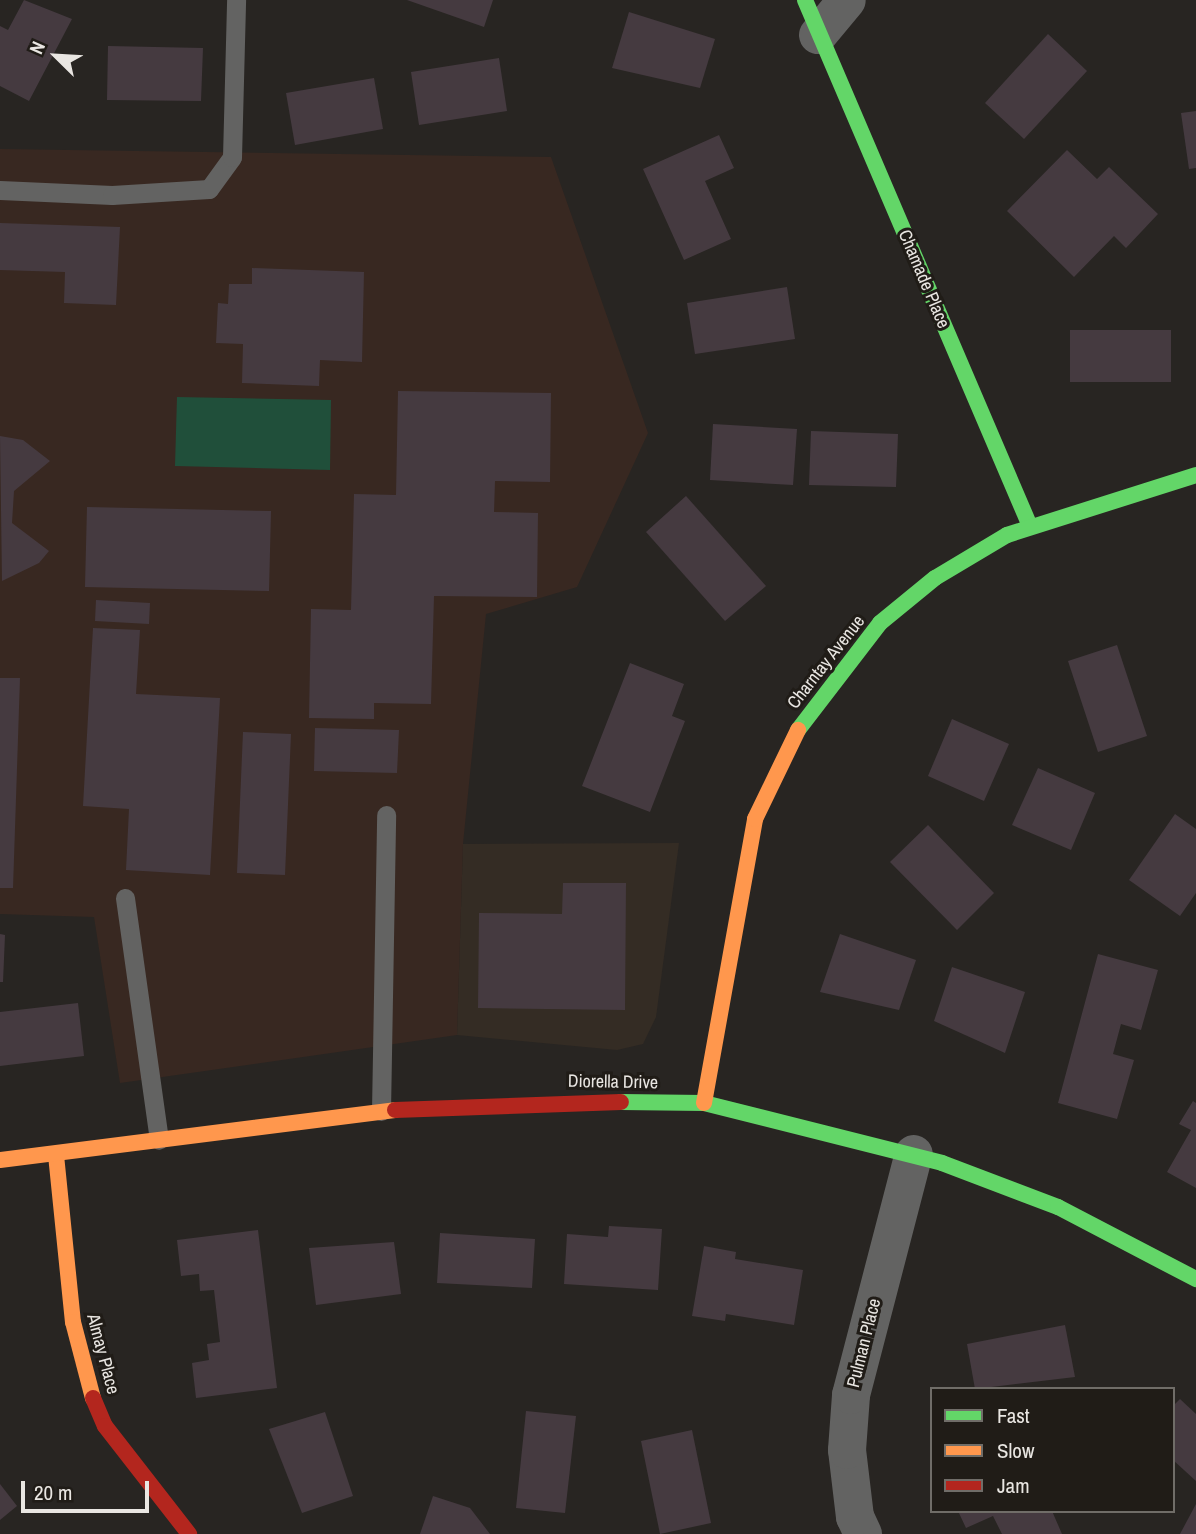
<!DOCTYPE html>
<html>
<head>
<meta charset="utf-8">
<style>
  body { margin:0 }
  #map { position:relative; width:1196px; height:1534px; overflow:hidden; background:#282522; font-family:"Archivo Narrow",sans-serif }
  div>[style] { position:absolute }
  .built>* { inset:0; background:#342c24 }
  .education>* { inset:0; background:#382821 }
  .green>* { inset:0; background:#204f3a }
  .building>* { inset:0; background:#453a40 }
  .lane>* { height:19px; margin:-9.5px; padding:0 9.5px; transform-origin:9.5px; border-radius:9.5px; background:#636362 }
  .street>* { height:38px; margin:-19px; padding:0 19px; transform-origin:19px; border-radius:19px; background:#636362 }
  .fast>* { height:16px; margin:-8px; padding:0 8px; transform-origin:8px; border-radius:8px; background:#63d668 }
  .slow>* { height:16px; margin:-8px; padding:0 8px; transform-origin:8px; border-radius:8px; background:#ff974d }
  .jam>* { height:16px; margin:-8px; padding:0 8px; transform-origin:8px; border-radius:8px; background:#b3261e }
  span { translate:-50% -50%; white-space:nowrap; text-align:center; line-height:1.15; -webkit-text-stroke:6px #201c17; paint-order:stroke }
  .street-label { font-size:18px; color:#e9e6e2 }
  .legend { position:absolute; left:930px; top:1387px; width:245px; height:126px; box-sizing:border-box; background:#201c17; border:2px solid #706d68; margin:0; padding:9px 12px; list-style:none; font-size:21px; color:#e9e6e2 }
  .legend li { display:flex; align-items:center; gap:14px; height:35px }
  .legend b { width:35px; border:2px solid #706d68 }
  .north { position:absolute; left:21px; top:21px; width:70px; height:70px; -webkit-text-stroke:5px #201c17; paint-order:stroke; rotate:294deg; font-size:19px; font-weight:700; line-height:28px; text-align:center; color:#e9e6e2 }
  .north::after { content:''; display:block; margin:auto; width:24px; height:32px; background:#e9e6e2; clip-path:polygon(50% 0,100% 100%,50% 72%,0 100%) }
  .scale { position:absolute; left:21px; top:1481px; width:128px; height:32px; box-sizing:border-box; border:4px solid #e9e6e2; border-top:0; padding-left:9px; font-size:21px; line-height:24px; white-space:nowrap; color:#e9e6e2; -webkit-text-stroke:5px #201c17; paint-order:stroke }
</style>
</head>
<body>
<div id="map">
  <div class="built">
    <div style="clip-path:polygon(679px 843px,656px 1017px,643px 1044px,617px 1050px,457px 1035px,463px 844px)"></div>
  </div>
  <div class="education">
    <div style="clip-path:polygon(0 149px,551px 157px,648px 433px,577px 587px,486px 614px,463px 844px,457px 1035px,120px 1083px,94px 917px,0 914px)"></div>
  </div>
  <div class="green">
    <div style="clip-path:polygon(177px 397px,331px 400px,330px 470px,175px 466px)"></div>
  </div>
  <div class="building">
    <div style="clip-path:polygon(24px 0,72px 19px,29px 101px,0 86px,0 26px,8px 30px)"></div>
    <div style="clip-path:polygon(407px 0,493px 0,484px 27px)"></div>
    <div style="clip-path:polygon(629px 12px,715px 39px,700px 88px,612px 68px)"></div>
    <div style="clip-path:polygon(1048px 34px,1087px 71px,1024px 139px,985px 103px)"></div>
    <div style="clip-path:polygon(108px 46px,203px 48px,201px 101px,107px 100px)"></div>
    <div style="clip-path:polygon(499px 58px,507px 111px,419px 125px,411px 72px)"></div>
    <div style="clip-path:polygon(374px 78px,383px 129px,295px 145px,286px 93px)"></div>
    <div style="clip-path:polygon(1196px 111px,1196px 168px,1189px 169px,1181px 113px)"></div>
    <div style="clip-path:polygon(719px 135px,734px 168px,705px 181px,731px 239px,684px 260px,643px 169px)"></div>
    <div style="clip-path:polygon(1067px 150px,1097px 179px,1109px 167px,1158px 214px,1126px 248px,1114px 236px,1074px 277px,1007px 211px)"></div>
    <div style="clip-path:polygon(0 223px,120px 227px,116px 305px,64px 303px,65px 272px,0 270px)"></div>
    <div style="clip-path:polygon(252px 268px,364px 272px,362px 362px,320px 360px,319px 386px,242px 383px,243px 344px,216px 343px,218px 303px,228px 304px,229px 284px,252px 284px)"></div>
    <div style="clip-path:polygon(787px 287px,795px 339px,695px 354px,687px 303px)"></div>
    <div style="clip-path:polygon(1070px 330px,1171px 330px,1171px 382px,1070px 382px)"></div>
    <div style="clip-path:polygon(398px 391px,551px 393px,550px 482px,495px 481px,494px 512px,538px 513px,537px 597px,434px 596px,431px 704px,374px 703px,374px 719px,309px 718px,311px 609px,351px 610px,354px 494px,396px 495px)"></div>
    <div style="clip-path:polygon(713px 424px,797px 429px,793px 485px,710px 480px)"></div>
    <div style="clip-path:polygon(811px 431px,898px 434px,896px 487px,809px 485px)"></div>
    <div style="clip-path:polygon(0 436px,23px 440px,50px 461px,14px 491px,12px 523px,49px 551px,39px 563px,2px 581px)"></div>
    <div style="clip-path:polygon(686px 496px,766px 586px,725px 621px,646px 532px)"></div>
    <div style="clip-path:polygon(87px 507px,271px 511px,269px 591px,85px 587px)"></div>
    <div style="clip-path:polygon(96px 600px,150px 603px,149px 624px,95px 621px)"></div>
    <div style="clip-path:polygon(93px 628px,140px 630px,136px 694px,220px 698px,210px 875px,126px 870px,129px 809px,83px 806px)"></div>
    <div style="clip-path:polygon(1117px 645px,1147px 736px,1098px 752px,1068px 661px)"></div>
    <div style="clip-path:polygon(630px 663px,684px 684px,672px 716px,685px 721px,650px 812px,582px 786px)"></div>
    <div style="clip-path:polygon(0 678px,20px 678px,13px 888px,0 888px)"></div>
    <div style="clip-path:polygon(952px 719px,1009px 744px,984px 801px,928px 776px)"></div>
    <div style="clip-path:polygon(315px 728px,399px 730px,397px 773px,314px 771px)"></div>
    <div style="clip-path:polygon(243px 732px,291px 734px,285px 875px,237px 873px)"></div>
    <div style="clip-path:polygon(1038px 768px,1095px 793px,1071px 850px,1012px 825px)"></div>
    <div style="clip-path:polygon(1175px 814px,1196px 829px,1196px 893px,1180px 916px,1129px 880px)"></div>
    <div style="clip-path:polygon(928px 825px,994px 893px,957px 930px,890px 862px)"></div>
    <div style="clip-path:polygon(563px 883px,626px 883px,625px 1010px,478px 1008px,479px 913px,562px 914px)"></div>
    <div style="clip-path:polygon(0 934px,5px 935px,3px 982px,0 982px)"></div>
    <div style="clip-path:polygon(840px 934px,916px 960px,899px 1010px,820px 992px)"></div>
    <div style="clip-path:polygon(1098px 954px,1158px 970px,1141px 1030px,1121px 1024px,1113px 1054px,1134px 1060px,1117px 1119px,1058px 1103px)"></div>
    <div style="clip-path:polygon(952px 967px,1025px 992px,1005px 1053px,934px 1021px)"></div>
    <div style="clip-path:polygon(78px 1003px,84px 1056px,0 1066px,0 1012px)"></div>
    <div style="clip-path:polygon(1193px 1101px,1196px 1103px,1196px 1188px,1167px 1172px,1191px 1130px,1179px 1124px)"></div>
    <div style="clip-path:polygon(609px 1226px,662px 1229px,658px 1290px,564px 1284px,567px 1234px,608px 1237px)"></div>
    <div style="clip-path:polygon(258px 1230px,277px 1388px,196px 1398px,192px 1363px,209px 1360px,207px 1344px,220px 1342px,214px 1290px,200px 1291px,199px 1274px,181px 1276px,177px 1240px)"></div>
    <div style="clip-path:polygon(440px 1233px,535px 1239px,532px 1288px,437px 1283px)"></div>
    <div style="clip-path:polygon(394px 1242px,401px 1294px,316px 1305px,309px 1248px)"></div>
    <div style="clip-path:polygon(704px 1246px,736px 1252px,735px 1259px,803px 1270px,794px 1325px,726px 1314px,725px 1321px,692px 1316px)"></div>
    <div style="clip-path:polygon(1065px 1325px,1075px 1377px,975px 1389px,967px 1344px)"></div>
    <div style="clip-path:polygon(1180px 1399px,1196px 1414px,1196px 1481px,1173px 1460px,1173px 1406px)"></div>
    <div style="clip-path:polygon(526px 1411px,576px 1416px,565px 1513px,516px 1508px)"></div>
    <div style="clip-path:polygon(325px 1412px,353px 1496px,302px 1513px,269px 1429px)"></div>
    <div style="clip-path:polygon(692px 1430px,711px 1523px,660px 1534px,641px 1441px)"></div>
    <div style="clip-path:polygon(0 1484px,17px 1506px,0 1520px)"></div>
    <div style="clip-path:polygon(433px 1496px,470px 1508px,490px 1534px,420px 1534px)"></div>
    <div style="clip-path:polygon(1196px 1504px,1196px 1534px,1180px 1534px)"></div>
    <div style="clip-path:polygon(958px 1511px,1052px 1511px,1062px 1534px,1002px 1534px,993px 1516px,966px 1528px)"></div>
  </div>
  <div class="lane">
    <div style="left:0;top:190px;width:112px;rotate:2.6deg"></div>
    <div style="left:112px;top:195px;width:97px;rotate:-3.5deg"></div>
    <div style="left:209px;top:189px;width:39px;rotate:-54deg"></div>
    <div style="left:232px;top:157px;width:157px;rotate:-88.5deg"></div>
    <div style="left:125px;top:898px;width:244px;rotate:82deg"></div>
    <div style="left:381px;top:1111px;width:296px;rotate:-89deg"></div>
  </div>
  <div class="street">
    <div style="left:818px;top:35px;width:45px;rotate:-50.4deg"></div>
    <div style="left:863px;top:1534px;width:19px;rotate:-115deg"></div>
    <div style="left:855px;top:1517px;width:67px;rotate:-96.8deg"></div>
    <div style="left:847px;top:1450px;width:55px;rotate:-85.8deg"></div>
    <div style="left:851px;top:1395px;width:249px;rotate:-75.4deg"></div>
  </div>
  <div class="fast">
    <div style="left:805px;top:0;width:570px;rotate:66.85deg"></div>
    <div style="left:798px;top:730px;width:135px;rotate:-52.5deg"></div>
    <div style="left:880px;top:623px;width:71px;rotate:-39.3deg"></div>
    <div style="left:935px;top:578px;width:84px;rotate:-30.8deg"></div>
    <div style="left:1007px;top:535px;width:198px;rotate:-17.6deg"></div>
    <div style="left:621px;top:1102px;width:83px;rotate:0.7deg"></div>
    <div style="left:704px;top:1103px;width:245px;rotate:14.1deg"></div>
    <div style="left:942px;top:1163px;width:124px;rotate:20.8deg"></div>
    <div style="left:1058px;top:1207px;width:156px;rotate:27.6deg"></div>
  </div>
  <div class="slow">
    <div style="left:704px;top:1103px;width:289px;rotate:-79.8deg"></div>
    <div style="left:755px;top:819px;width:99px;rotate:-64.2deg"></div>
    <div style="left:56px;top:1155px;width:168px;rotate:84.2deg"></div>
    <div style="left:73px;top:1322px;width:79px;rotate:75.3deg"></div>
    <div style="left:0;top:1160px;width:398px;rotate:-7.2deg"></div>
  </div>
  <div class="jam">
    <div style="left:395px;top:1110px;width:226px;rotate:-2deg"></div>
    <div style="left:93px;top:1398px;width:30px;rotate:67deg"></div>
    <div style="left:105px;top:1426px;width:137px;rotate:52.1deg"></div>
  </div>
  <div class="street-label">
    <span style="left:924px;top:279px;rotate:67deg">Chamade Place</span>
    <span style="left:826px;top:662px;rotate:-52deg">Charntay Avenue</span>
    <span style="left:613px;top:1082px;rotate:1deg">Diorella Drive</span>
    <span style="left:864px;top:1343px;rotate:-76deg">Pulman Place</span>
    <span style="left:103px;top:1354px;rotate:75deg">Almay Place</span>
  </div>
  <ul class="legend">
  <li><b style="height:9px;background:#63d668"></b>Fast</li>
  <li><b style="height:9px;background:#ff974d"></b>Slow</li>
  <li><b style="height:9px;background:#b3261e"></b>Jam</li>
  </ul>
  <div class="north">N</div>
  <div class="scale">20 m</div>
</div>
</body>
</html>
